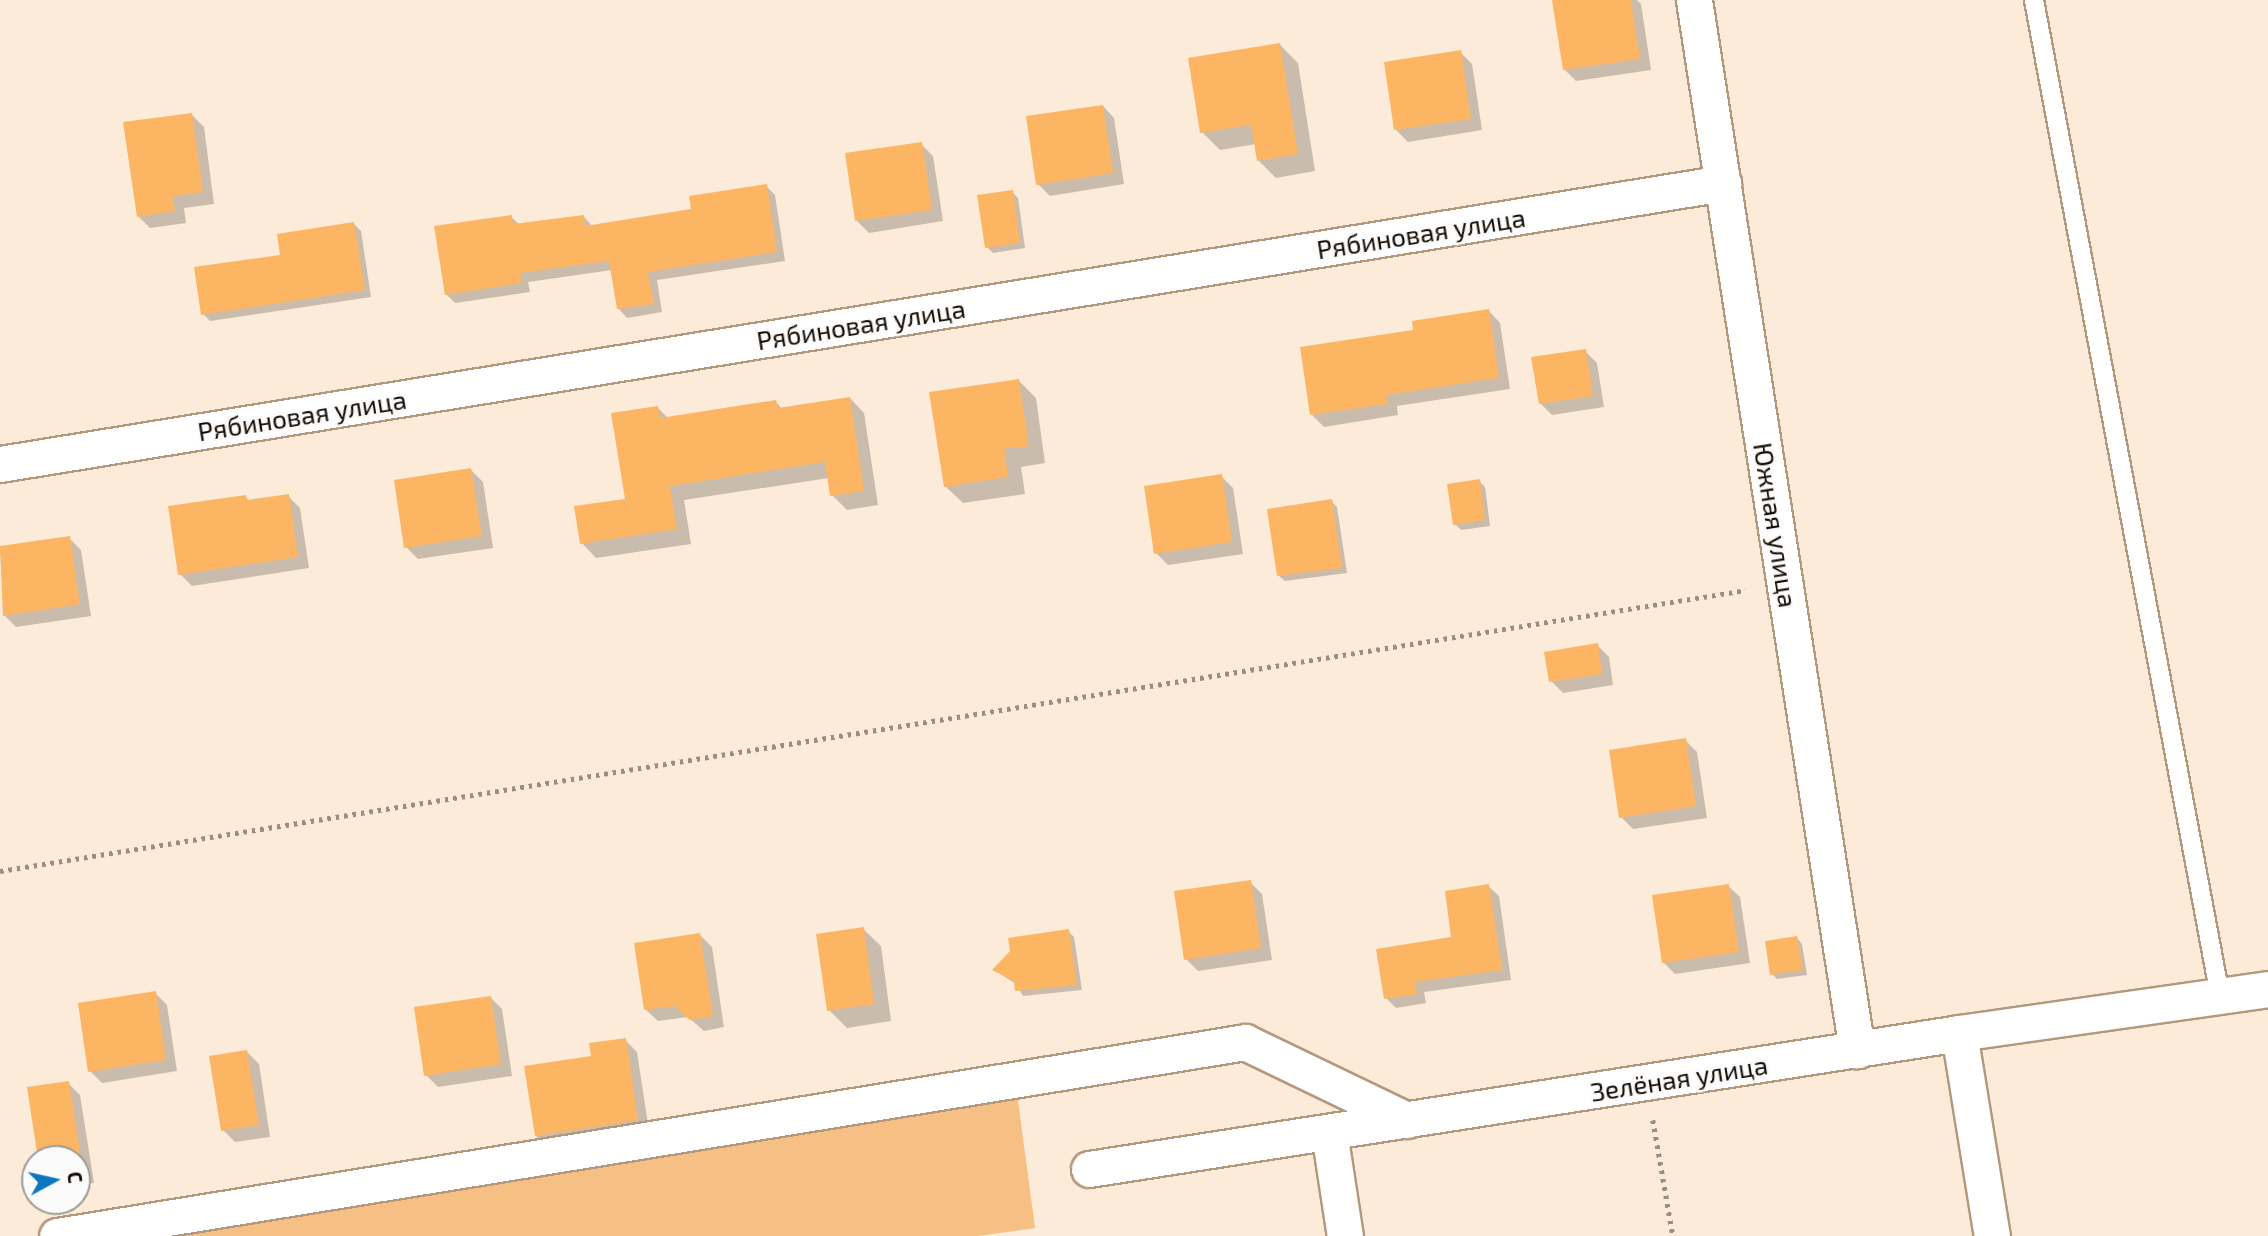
<!DOCTYPE html>
<html>
<head>
<meta charset="utf-8">
<style>
  body { margin:0 }
  #map { position:relative; width:2268px; height:1236px; overflow:hidden; background:#fcebd9; font-family:"Exo 2",sans-serif }
  div>[style] { position:absolute }
  .green>* { inset:0; background:#f6bf83 }
  .shadow>* { inset:0; background:#0003 }
  .building>* { inset:0; background:#fcb563 }
  .path>* { height:4.5px; margin-top:-2.25px; transform-origin:0; background:repeating-linear-gradient(90deg,#9b8d7f 0 3.5px,transparent 0 8.5px) }
  .roads { filter:drop-shadow(2px 0 #b3987d) drop-shadow(-2px 0 #b3987d) drop-shadow(0 2px #b3987d) drop-shadow(0 -2px #b3987d) }
  .lane>* { height:18px; margin:-9px; padding:0 9px; transform-origin:9px; border-radius:9px; background:#fff }
  .street>* { height:35px; margin:-17.5px; padding:0 17.5px; transform-origin:17.5px; border-radius:17.5px; background:#fff }
  span { translate:-50% -50%; white-space:nowrap; text-align:center; line-height:1.15; -webkit-text-stroke:5px #fbfbfb; paint-order:stroke }
  .street-label { font-size:26px; color:#130a02 }
  .north { position:absolute; left:21px; top:1145px; width:70px; height:70px; box-sizing:border-box; background:#fbfbfb; border:2px solid #9e9b97; border-radius:50%; rotate:82deg; font-size:19px; font-weight:700; line-height:28px; text-align:center; color:#130a02 }
  .north::after { content:''; display:block; margin:auto; width:24px; height:32px; background:#0c76c1; clip-path:polygon(50% 0,100% 100%,50% 72%,0 100%) }
</style>
</head>
<body>
<div id="map">
  <div class="green">
    <div style="clip-path:polygon(1017px 1093px,1035px 1228px,978px 1236px,141px 1236px)"></div>
  </div>
  <div class="shadow">
    <div style="clip-path:polygon(1576px 0,1637px 0,1641px 4px,1651px 70px,1576px 81px,1564px 69px)"></div>
    <div style="clip-path:polygon(1280px 45px,1298px 63px,1315px 171px,1276px 178px,1258px 160px,1256px 144px,1220px 150px,1202px 132px)"></div>
    <div style="clip-path:polygon(1460px 52px,1472px 64px,1482px 130px,1408px 142px,1396px 130px)"></div>
    <div style="clip-path:polygon(1103px 106px,1114px 118px,1124px 184px,1050px 196px,1038px 184px)"></div>
    <div style="clip-path:polygon(192px 115px,204px 127px,214px 204px,184px 208px,186px 223px,150px 228px,138px 216px)"></div>
    <div style="clip-path:polygon(921px 144px,933px 156px,943px 221px,869px 233px,857px 221px)"></div>
    <div style="clip-path:polygon(766px 186px,775px 195px,785px 261px,657px 280px,662px 312px,627px 318px,618px 308px,612px 270px,528px 282px,530px 292px,455px 303px,446px 294px,511px 217px,520px 225px,583px 216px,593px 227px,693px 210px)"></div>
    <div style="clip-path:polygon(1012px 192px,1018px 198px,1025px 248px,993px 253px,987px 247px)"></div>
    <div style="clip-path:polygon(354px 224px,361px 231px,371px 297px,210px 321px,203px 314px,282px 257px)"></div>
    <div style="clip-path:polygon(1489px 311px,1500px 323px,1510px 389px,1397px 406px,1398px 415px,1324px 427px,1312px 415px,1415px 332px)"></div>
    <div style="clip-path:polygon(1585px 351px,1597px 363px,1604px 407px,1552px 415px,1540px 403px)"></div>
    <div style="clip-path:polygon(1019px 381px,1036px 398px,1045px 463px,1021px 467px,1025px 494px,963px 503px,945px 486px)"></div>
    <div style="clip-path:polygon(850px 398px,864px 413px,878px 505px,847px 510px,832px 495px,829px 478px,684px 500px,691px 544px,596px 558px,582px 543px,626px 500px,658px 408px,668px 418px,776px 402px,782px 409px)"></div>
    <div style="clip-path:polygon(471px 470px,483px 482px,493px 548px,418px 559px,406px 547px)"></div>
    <div style="clip-path:polygon(1221px 476px,1233px 488px,1243px 554px,1168px 565px,1156px 553px)"></div>
    <div style="clip-path:polygon(1479px 481px,1485px 487px,1490px 526px,1461px 530px,1455px 524px)"></div>
    <div style="clip-path:polygon(288px 496px,300px 508px,309px 568px,192px 586px,180px 574px,245px 497px,250px 501px)"></div>
    <div style="clip-path:polygon(1331px 501px,1337px 507px,1347px 573px,1285px 581px,1279px 576px)"></div>
    <div style="clip-path:polygon(69px 538px,81px 550px,91px 616px,16px 627px,4px 615px,0 548px)"></div>
    <div style="clip-path:polygon(1597px 645px,1609px 657px,1613px 685px,1563px 693px,1551px 681px)"></div>
    <div style="clip-path:polygon(1685px 740px,1697px 752px,1707px 818px,1633px 829px,1621px 817px)"></div>
    <div style="clip-path:polygon(1250px 882px,1262px 894px,1272px 960px,1198px 971px,1186px 959px)"></div>
    <div style="clip-path:polygon(1488px 886px,1499px 896px,1511px 980px,1424px 992px,1426px 1003px,1396px 1008px,1386px 998px,1453px 939px)"></div>
    <div style="clip-path:polygon(1728px 886px,1740px 897px,1750px 963px,1675px 974px,1663px 962px)"></div>
    <div style="clip-path:polygon(863px 929px,881px 946px,891px 1021px,847px 1028px,829px 1010px)"></div>
    <div style="clip-path:polygon(1068px 931px,1074px 937px,1082px 990px,1023px 996px,1016px 984px,994px 970px)"></div>
    <div style="clip-path:polygon(700px 935px,712px 947px,724px 1027px,704px 1031px,688px 1017px,658px 1021px,646px 1010px)"></div>
    <div style="clip-path:polygon(1797px 938px,1802px 944px,1807px 975px,1777px 979px,1772px 974px)"></div>
    <div style="clip-path:polygon(155px 993px,167px 1005px,177px 1071px,102px 1083px,90px 1071px)"></div>
    <div style="clip-path:polygon(490px 997px,502px 1009px,512px 1076px,438px 1087px,426px 1075px)"></div>
    <div style="clip-path:polygon(625px 1040px,637px 1052px,649px 1131px,548px 1148px,536px 1136px,593px 1058px)"></div>
    <div style="clip-path:polygon(247px 1052px,259px 1064px,270px 1137px,235px 1142px,223px 1130px)"></div>
    <div style="clip-path:polygon(68px 1083px,80px 1095px,94px 1183px,77px 1185px,77px 1159px,39px 1159px)"></div>
  </div>
  <div class="building">
    <div style="clip-path:polygon(1552px 0,1631px 0,1640px 59px,1563px 70px)"></div>
    <div style="clip-path:polygon(1280px 43px,1298px 154px,1257px 161px,1251px 125px,1200px 133px,1188px 58px)"></div>
    <div style="clip-path:polygon(1461px 50px,1471px 119px,1394px 130px,1384px 62px)"></div>
    <div style="clip-path:polygon(1103px 105px,1113px 173px,1036px 185px,1026px 116px)"></div>
    <div style="clip-path:polygon(192px 113px,203px 192px,173px 196px,175px 211px,137px 217px,123px 122px)"></div>
    <div style="clip-path:polygon(922px 142px,932px 210px,855px 221px,845px 153px)"></div>
    <div style="clip-path:polygon(767px 184px,777px 252px,648px 272px,654px 304px,617px 309px,609px 261px,520px 273px,522px 283px,445px 295px,434px 226px,512px 215px,513px 224px,584px 215px,585px 226px,691px 209px,689px 196px)"></div>
    <div style="clip-path:polygon(1013px 190px,1020px 243px,985px 248px,977px 195px)"></div>
    <div style="clip-path:polygon(354px 222px,365px 290px,201px 315px,194px 267px,280px 255px,277px 234px)"></div>
    <div style="clip-path:polygon(1489px 309px,1499px 378px,1386px 395px,1388px 404px,1310px 415px,1300px 347px,1413px 330px,1412px 321px)"></div>
    <div style="clip-path:polygon(1586px 349px,1593px 396px,1539px 404px,1531px 357px)"></div>
    <div style="clip-path:polygon(1019px 379px,1029px 446px,1004px 449px,1008px 477px,944px 487px,929px 392px)"></div>
    <div style="clip-path:polygon(850px 397px,864px 491px,830px 496px,825px 462px,670px 486px,677px 529px,580px 544px,574px 506px,625px 499px,611px 413px,658px 406px,660px 418px,776px 400px,778px 408px)"></div>
    <div style="clip-path:polygon(471px 468px,482px 536px,404px 548px,394px 480px)"></div>
    <div style="clip-path:polygon(1222px 474px,1232px 542px,1154px 554px,1144px 486px)"></div>
    <div style="clip-path:polygon(1480px 479px,1485px 520px,1453px 525px,1447px 484px)"></div>
    <div style="clip-path:polygon(289px 494px,298px 557px,178px 575px,168px 506px,246px 495px,247px 500px)"></div>
    <div style="clip-path:polygon(1332px 499px,1342px 568px,1277px 576px,1267px 509px)"></div>
    <div style="clip-path:polygon(70px 536px,80px 604px,3px 616px,0 546px)"></div>
    <div style="clip-path:polygon(1598px 643px,1602px 674px,1549px 682px,1544px 652px)"></div>
    <div style="clip-path:polygon(1686px 738px,1696px 806px,1619px 818px,1609px 750px)"></div>
    <div style="clip-path:polygon(1251px 880px,1261px 948px,1184px 960px,1174px 891px)"></div>
    <div style="clip-path:polygon(1489px 884px,1502px 970px,1415px 982px,1417px 994px,1384px 999px,1376px 949px,1451px 937px,1445px 891px)"></div>
    <div style="clip-path:polygon(1729px 884px,1739px 952px,1662px 963px,1652px 895px)"></div>
    <div style="clip-path:polygon(864px 927px,874px 1004px,827px 1011px,816px 934px)"></div>
    <div style="clip-path:polygon(1069px 929px,1077px 985px,1015px 991px,1014px 981px,992px 970px,1010px 951px,1008px 938px)"></div>
    <div style="clip-path:polygon(700px 933px,713px 1016px,690px 1020px,674px 1006px,644px 1010px,634px 943px)"></div>
    <div style="clip-path:polygon(1797px 936px,1803px 970px,1770px 975px,1765px 941px)"></div>
    <div style="clip-path:polygon(156px 991px,166px 1060px,88px 1072px,78px 1003px)"></div>
    <div style="clip-path:polygon(491px 996px,501px 1064px,424px 1076px,414px 1007px)"></div>
    <div style="clip-path:polygon(626px 1038px,638px 1120px,535px 1136px,524px 1066px,591px 1056px,589px 1043px)"></div>
    <div style="clip-path:polygon(247px 1050px,259px 1125px,221px 1131px,209px 1056px)"></div>
    <div style="clip-path:polygon(69px 1081px,81px 1159px,38px 1159px,27px 1087px)"></div>
  </div>
  <div class="path">
    <div style="left:0;top:871px;width:1768px;rotate:-9.14deg"></div>
    <div style="left:1653px;top:1120px;width:118px;rotate:80.2deg"></div>
  </div>
  <div class="roads">
    <div class="lane">
      <div style="left:2034px;top:0;width:1013px;rotate:79.42deg"></div>
    </div>
    <div class="street">
      <div style="left:1694px;top:0;width:1063px;rotate:81.18deg"></div>
      <div style="left:0;top:464px;width:1746px;rotate:-9.26deg"></div>
      <div style="left:1959px;top:1033px;width:206px;rotate:80.8deg"></div>
      <div style="left:1329px;top:1132px;width:105px;rotate:81.3deg"></div>
      <div style="left:1089px;top:1169px;width:881px;rotate:-8.88deg"></div>
      <div style="left:1959px;top:1033px;width:312px;rotate:-8.1deg"></div>
      <div style="left:57px;top:1236px;width:1204px;rotate:-9.27deg"></div>
      <div style="left:1245px;top:1042px;width:180px;rotate:25.7deg"></div>
    </div>
  </div>
  <div class="street-label">
    <span style="left:1421px;top:233px;rotate:-9deg">Рябиновая улица</span>
    <span style="left:861px;top:324px;rotate:-9deg">Рябиновая улица</span>
    <span style="left:302px;top:415px;rotate:-9deg">Рябиновая улица</span>
    <span style="left:1776px;top:525px;rotate:81deg">Южная улица</span>
    <span style="left:1679px;top:1078px;rotate:-9deg">Зелёная улица</span>
  </div>
  <div class="north">С</div>
</div>
</body>
</html>
